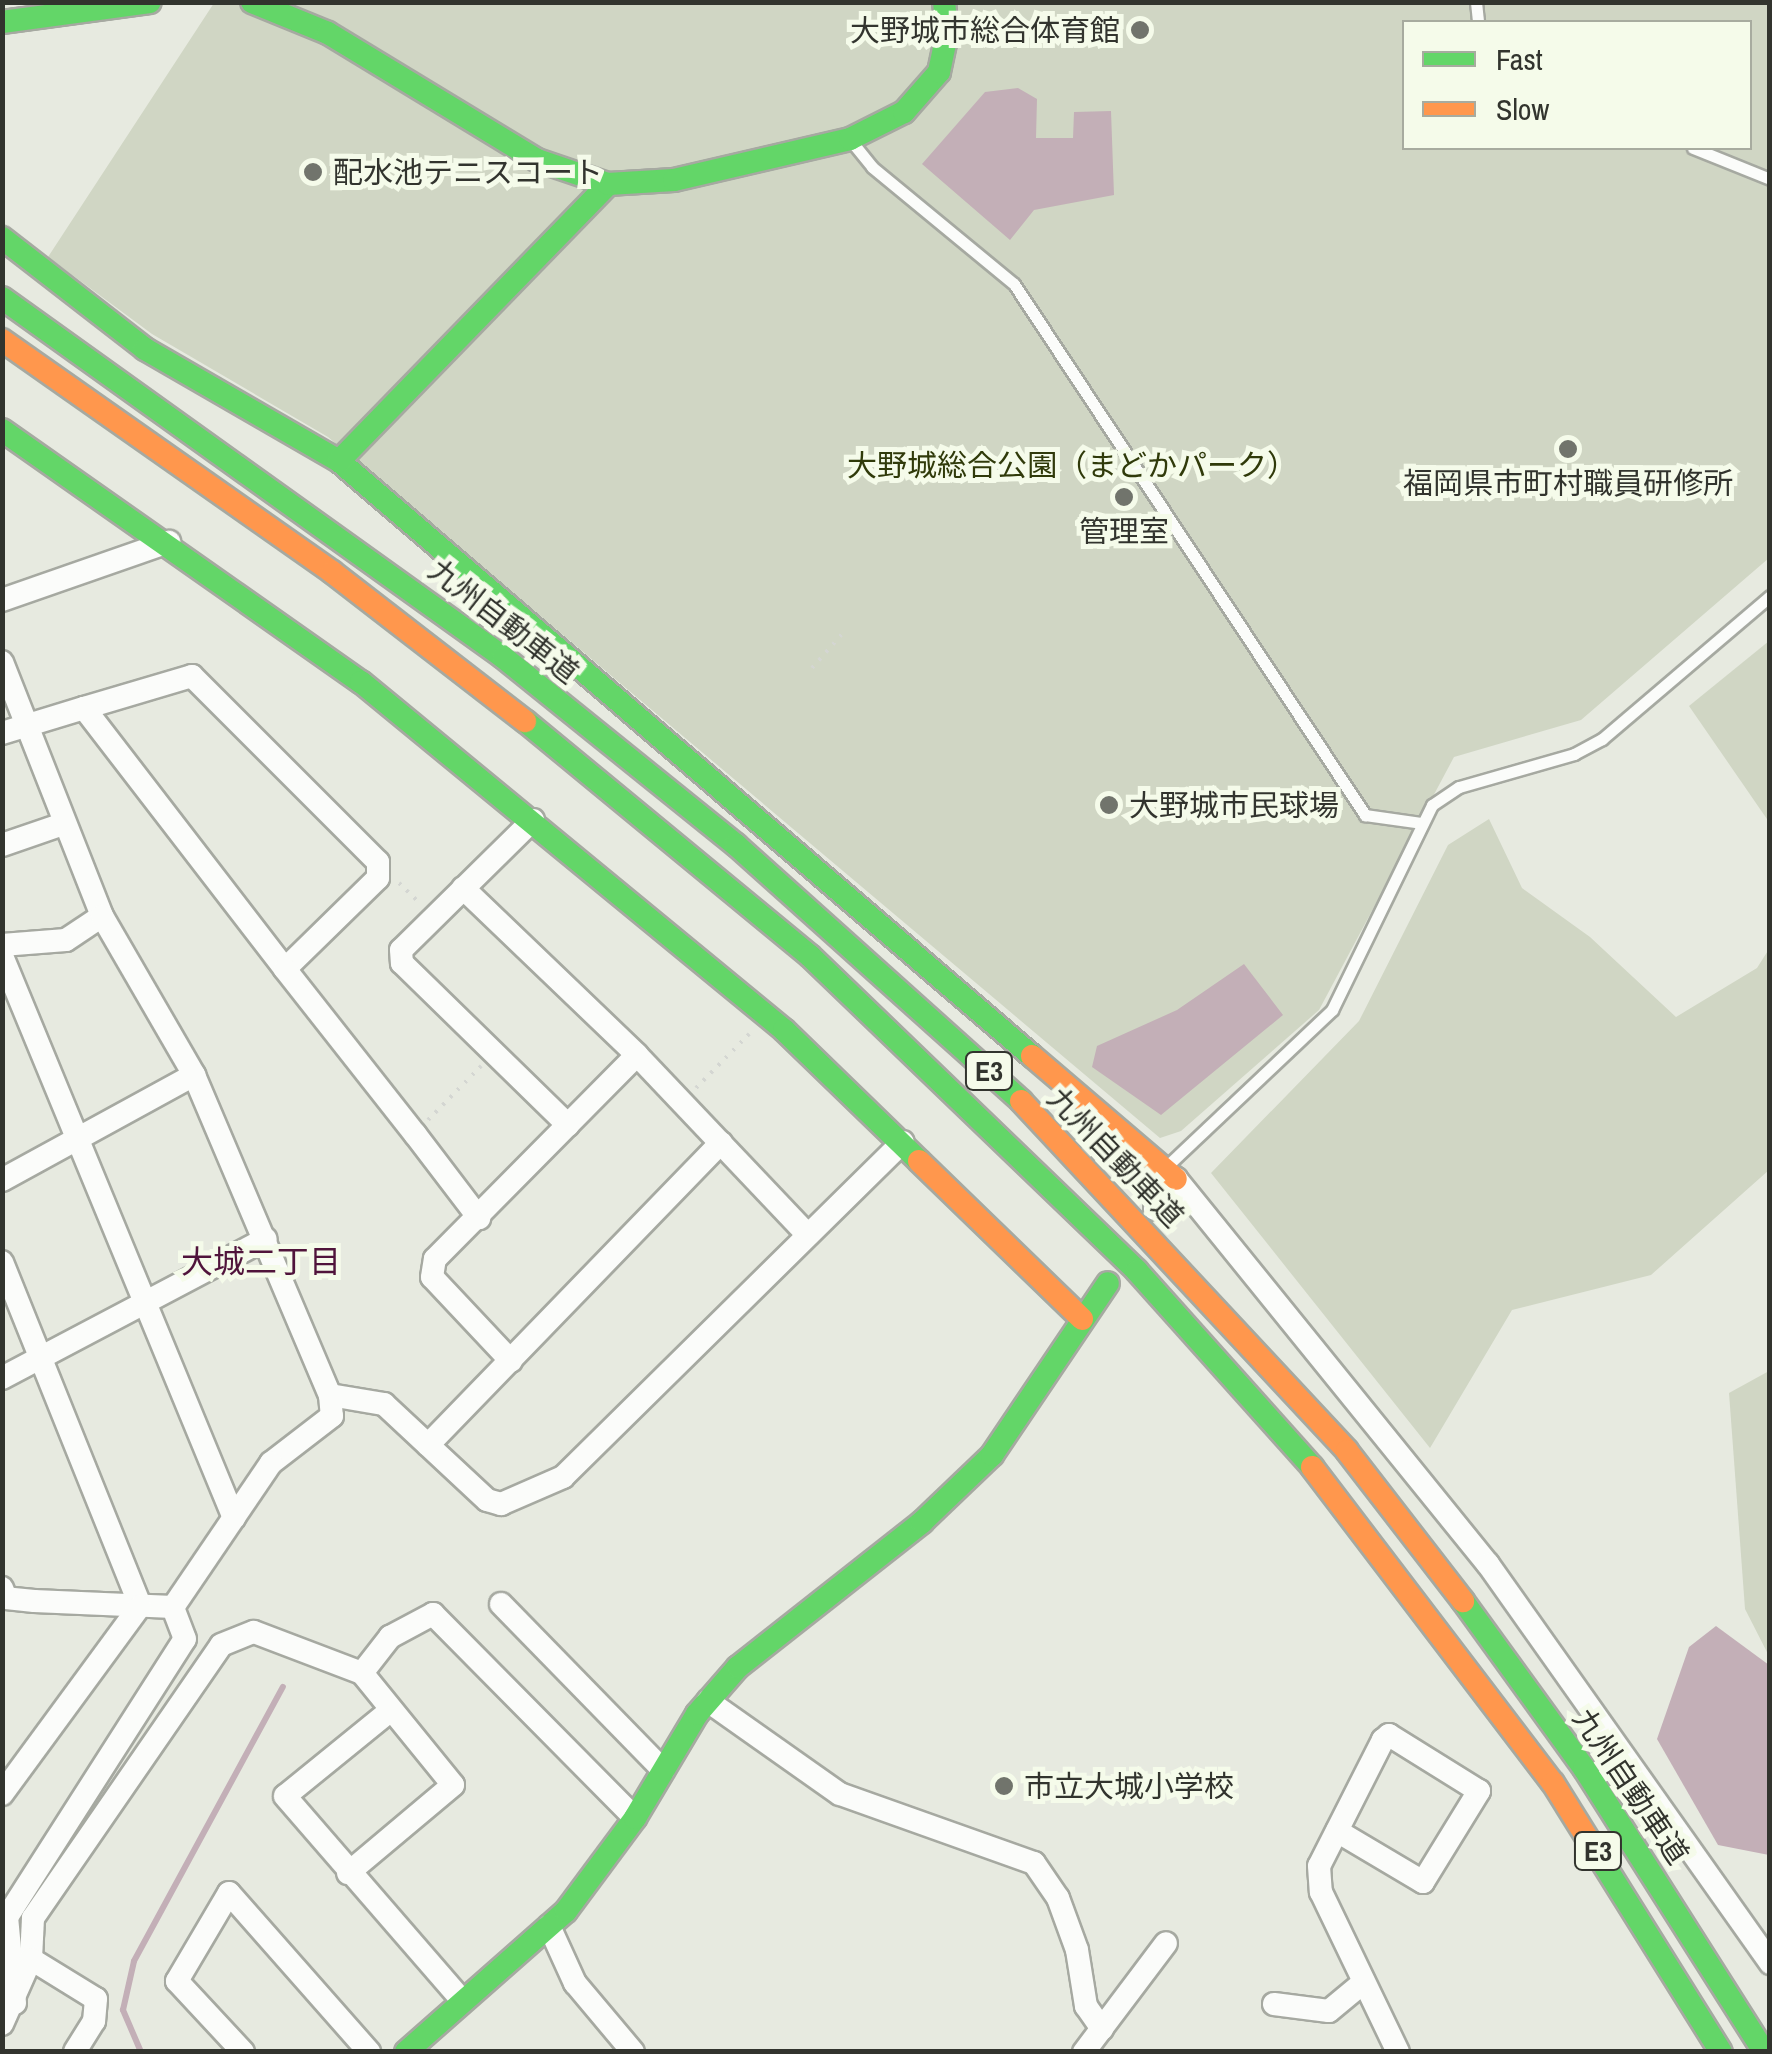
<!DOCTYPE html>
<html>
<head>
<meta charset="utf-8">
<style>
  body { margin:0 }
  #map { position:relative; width:1772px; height:2054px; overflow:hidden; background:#e7eae0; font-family:"Archivo Narrow","Noto Sans JP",sans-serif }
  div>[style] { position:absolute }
  .green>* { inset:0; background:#d0d6c4 }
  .water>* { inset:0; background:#c3afb7 }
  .stream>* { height:6px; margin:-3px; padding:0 3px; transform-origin:3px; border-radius:3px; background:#c3afb7 }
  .path>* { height:4px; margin-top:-2px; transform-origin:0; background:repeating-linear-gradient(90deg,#d4d6d2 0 2.5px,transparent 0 10.5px) }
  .roads { filter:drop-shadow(2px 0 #a6a9a1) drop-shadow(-2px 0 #a6a9a1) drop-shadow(0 2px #a6a9a1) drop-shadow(0 -2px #a6a9a1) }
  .lane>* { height:11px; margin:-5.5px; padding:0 5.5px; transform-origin:5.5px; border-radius:5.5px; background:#fbfcfa }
  .street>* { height:22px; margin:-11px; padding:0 11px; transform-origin:11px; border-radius:11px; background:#fbfcfa }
  .fast>* { height:22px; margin:-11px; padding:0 11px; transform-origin:11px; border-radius:11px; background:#63d668 }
  .slow>* { height:22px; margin:-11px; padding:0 11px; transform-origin:11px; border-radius:11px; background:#ff974d }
  .dots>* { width:28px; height:28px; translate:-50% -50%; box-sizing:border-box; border:5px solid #f5fbea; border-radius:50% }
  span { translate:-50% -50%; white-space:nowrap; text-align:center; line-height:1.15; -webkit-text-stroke:10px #f5fbea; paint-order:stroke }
  .shield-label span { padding:2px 8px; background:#f5fbea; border:2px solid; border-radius:8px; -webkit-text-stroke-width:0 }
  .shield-label { font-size:28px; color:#32342e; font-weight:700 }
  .poi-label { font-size:30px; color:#32342e }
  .right { translate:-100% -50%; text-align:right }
  .left { translate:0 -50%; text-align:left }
  .park-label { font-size:30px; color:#303a0a }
  .street-label { font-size:30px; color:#32342e }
  .neighbourhood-label { font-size:32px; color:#50143b }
  .frame { position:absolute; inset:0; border:5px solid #32342e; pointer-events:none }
  .legend { position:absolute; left:1402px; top:20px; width:350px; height:130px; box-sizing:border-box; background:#f5fbea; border:2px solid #a7ab9f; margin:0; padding:12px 18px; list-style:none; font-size:30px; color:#32342e }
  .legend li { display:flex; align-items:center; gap:20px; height:50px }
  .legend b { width:50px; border:2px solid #a7ab9f }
</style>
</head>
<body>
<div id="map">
  <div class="green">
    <div style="clip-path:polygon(evenodd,214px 3px,1769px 3px,1769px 558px,1581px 720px,1454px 757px,1319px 1010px,1181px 1131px,1160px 1138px,328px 437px,152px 334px,48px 257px,214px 3px,1404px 22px,1750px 22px,1750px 148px,1404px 148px,1404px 22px)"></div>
    <div style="clip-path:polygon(1769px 641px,1769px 822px,1689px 706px)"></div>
    <div style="clip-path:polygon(1489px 819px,1522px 888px,1590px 937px,1676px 1017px,1757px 968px,1769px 949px,1769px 1170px,1651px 1275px,1512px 1310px,1430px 1448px,1211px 1173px,1359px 1021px,1448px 845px)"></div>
    <div style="clip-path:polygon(1769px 1371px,1769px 1656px,1745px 1609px,1729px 1393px)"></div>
  </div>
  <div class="water">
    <div style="clip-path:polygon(1018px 88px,1037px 99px,1036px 138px,1073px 138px,1074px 112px,1111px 111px,1114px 195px,1034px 210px,1010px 240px,922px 164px,985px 92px)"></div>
    <div style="clip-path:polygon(1244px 964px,1283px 1015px,1161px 1115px,1092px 1067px,1097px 1046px,1177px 1010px)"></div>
    <div style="clip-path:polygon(1716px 1626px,1769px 1665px,1769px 1855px,1718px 1845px,1657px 1739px,1689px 1647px)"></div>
  </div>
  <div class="stream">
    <div style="left:141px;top:2052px;width:46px;rotate:-113.2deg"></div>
    <div style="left:123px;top:2010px;width:50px;rotate:-77.3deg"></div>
    <div style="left:134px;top:1961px;width:312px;rotate:-61.5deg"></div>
  </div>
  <div class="path">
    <div style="left:812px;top:668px;width:47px;rotate:-48.5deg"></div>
    <div style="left:399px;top:883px;width:30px;rotate:44deg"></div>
    <div style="left:696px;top:1088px;width:76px;rotate:-45.5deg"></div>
    <div style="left:428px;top:1120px;width:76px;rotate:-45.5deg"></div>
  </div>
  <div class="roads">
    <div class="lane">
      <div style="left:1476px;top:2px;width:20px;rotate:84deg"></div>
      <div style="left:852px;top:142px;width:32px;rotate:51deg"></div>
      <div style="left:872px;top:167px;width:184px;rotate:39.5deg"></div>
      <div style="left:1014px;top:284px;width:637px;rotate:56.53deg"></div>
      <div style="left:1365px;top:815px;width:58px;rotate:8deg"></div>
      <div style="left:1693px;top:148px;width:83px;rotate:21.9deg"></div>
      <div style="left:1167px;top:1166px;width:227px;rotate:-43.4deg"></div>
      <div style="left:1332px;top:1010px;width:228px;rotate:-64deg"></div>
      <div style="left:1432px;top:805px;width:32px;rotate:-34deg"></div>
      <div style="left:1459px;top:787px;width:120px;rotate:-16deg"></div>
      <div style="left:1574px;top:754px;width:32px;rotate:-28deg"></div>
      <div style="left:1602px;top:739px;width:221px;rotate:-40.4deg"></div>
    </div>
    <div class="street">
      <div style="left:2px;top:600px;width:177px;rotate:-19.2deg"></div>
      <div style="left:2px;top:662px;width:273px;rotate:68.5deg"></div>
      <div style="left:2px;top:733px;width:86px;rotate:-17deg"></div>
      <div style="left:533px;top:820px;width:185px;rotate:135.4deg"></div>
      <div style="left:401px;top:950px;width:13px;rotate:86deg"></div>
      <div style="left:402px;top:963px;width:232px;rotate:44.3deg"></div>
      <div style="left:2px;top:845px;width:65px;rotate:-19deg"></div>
      <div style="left:463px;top:888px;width:241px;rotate:43.8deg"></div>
      <div style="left:637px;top:1055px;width:248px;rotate:46.5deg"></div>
      <div style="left:2px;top:945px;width:64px;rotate:-4.5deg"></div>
      <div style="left:66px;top:940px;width:43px;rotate:-33.7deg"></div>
      <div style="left:102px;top:916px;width:184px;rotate:59.9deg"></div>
      <div style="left:194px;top:1075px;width:348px;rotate:67deg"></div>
      <div style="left:330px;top:1395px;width:21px;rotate:85deg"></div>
      <div style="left:332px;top:1416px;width:77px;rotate:142.4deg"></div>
      <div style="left:271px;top:1463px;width:174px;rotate:124.2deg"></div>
      <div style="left:173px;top:1607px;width:139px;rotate:-177.5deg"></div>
      <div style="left:34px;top:1601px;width:28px;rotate:-174deg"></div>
      <div style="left:6px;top:1598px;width:11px;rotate:-112deg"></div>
      <div style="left:2px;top:956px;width:608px;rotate:67.57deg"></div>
      <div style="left:285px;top:969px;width:130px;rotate:-44.4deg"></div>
      <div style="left:378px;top:878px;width:16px;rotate:-90deg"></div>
      <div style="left:378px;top:862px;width:263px;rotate:-135deg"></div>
      <div style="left:192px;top:676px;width:113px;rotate:163.5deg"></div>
      <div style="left:84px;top:708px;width:329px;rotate:52.4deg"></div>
      <div style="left:285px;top:969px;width:210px;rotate:51.8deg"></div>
      <div style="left:415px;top:1134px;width:106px;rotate:52.7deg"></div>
      <div style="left:2px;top:1180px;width:219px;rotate:-28.7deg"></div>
      <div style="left:1155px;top:1209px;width:37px;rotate:-55deg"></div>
      <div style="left:1176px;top:1179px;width:496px;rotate:51deg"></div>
      <div style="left:1488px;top:1564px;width:489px;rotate:54.7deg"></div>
      <div style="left:2px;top:1262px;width:371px;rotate:68.1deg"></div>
      <div style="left:511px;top:1361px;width:115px;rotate:-133.2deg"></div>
      <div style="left:432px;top:1277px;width:18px;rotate:-81deg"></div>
      <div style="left:435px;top:1259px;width:287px;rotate:-45.3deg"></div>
      <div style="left:2px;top:1378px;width:298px;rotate:-27.8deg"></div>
      <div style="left:330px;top:1395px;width:55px;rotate:9.5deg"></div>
      <div style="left:384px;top:1404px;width:141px;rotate:43deg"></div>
      <div style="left:487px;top:1500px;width:15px;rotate:16deg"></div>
      <div style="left:501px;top:1504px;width:68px;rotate:-23.5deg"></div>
      <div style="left:563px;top:1477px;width:477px;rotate:-44.6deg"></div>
      <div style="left:428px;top:1445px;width:421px;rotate:-45.9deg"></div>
      <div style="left:501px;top:1604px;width:232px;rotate:45.7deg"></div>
      <div style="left:362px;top:1673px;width:46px;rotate:-52.1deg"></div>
      <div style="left:390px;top:1637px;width:49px;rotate:-28.1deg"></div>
      <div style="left:433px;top:1614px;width:287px;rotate:45.3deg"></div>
      <div style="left:708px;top:1701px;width:161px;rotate:35.2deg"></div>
      <div style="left:840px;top:1794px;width:206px;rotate:19.6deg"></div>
      <div style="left:1034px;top:1863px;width:42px;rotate:55.6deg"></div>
      <div style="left:1058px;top:1898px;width:55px;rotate:69.9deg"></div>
      <div style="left:1077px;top:1950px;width:57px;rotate:80.9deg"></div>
      <div style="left:1086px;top:2006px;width:28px;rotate:55deg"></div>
      <div style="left:391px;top:1710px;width:136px;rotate:140.9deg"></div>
      <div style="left:285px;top:1796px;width:269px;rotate:49.1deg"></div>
      <div style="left:2px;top:1794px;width:233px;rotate:-53.7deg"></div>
      <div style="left:1337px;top:1831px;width:100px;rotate:30.7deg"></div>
      <div style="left:1423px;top:1882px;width:107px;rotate:-58.4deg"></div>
      <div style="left:1479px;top:1791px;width:106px;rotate:-148.1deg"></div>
      <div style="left:1389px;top:1735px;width:8px;rotate:140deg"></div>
      <div style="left:1383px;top:1740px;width:141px;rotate:116.9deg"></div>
      <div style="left:1319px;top:1866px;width:26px;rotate:86deg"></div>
      <div style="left:1321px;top:1892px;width:178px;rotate:64.3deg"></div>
      <div style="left:549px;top:1926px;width:63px;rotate:65.5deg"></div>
      <div style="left:575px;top:1983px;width:90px;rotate:50deg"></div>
      <div style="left:31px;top:1959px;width:41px;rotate:-87.2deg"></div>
      <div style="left:33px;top:1918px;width:331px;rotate:-55.4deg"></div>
      <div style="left:221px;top:1645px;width:35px;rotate:-22deg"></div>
      <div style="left:254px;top:1632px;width:116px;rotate:20.8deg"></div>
      <div style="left:362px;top:1673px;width:144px;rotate:50.9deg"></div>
      <div style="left:453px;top:1785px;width:137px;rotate:140deg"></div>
      <div style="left:15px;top:2003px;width:86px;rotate:-95.3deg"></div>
      <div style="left:7px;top:1917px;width:330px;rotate:-57.4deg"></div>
      <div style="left:185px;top:1639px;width:34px;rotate:-111deg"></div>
      <div style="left:1274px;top:2004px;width:55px;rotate:7.3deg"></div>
      <div style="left:1329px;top:2011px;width:45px;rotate:-39.6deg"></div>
      <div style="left:2px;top:2024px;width:71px;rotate:-66deg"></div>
      <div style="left:31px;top:1959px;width:76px;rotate:31.6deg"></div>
      <div style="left:96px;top:1999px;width:22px;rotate:95deg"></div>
      <div style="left:94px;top:2021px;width:36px;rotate:122deg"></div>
      <div style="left:243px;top:2052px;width:97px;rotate:-132.9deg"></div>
      <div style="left:177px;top:1981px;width:102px;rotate:-59.4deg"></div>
      <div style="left:229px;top:1893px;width:212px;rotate:48.6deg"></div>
      <div style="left:1084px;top:2052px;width:136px;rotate:-53deg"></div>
    </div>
    <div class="fast">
      <div style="left:252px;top:2px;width:82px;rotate:22.2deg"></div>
      <div style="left:328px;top:33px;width:245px;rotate:31.3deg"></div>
      <div style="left:537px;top:160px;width:75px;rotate:18.7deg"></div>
      <div style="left:2px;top:22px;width:149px;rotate:-7.7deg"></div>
      <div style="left:2px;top:238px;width:181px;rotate:37.8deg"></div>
      <div style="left:145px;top:349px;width:224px;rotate:30deg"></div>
      <div style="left:339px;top:461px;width:913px;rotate:40.65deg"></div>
      <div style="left:2px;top:298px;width:616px;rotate:35.62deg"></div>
      <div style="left:503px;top:657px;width:299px;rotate:38.9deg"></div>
      <div style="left:736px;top:845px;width:383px;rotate:41.9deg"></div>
      <div style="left:2px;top:430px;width:439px;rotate:35.1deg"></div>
      <div style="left:361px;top:682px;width:548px;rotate:39.44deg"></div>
      <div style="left:784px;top:1030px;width:188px;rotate:44.1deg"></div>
      <div style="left:339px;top:461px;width:386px;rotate:-45.8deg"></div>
      <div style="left:608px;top:184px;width:66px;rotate:-3.5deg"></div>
      <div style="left:674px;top:180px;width:181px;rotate:-13.1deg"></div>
      <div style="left:850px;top:139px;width:60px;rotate:-26.6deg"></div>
      <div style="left:904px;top:112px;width:53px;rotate:-48.8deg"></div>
      <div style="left:939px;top:72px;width:38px;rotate:-78deg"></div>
      <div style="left:947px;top:35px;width:33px;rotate:-95deg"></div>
      <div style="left:525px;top:721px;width:369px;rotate:39.5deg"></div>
      <div style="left:810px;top:956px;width:454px;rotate:43.9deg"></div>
      <div style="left:1137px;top:1271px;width:263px;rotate:48.2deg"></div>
      <div style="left:1463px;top:1601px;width:206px;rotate:54.1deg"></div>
      <div style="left:1584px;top:1768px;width:336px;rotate:57.6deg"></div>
      <div style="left:1591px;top:1844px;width:245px;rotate:58deg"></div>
      <div style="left:406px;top:2052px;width:213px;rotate:-41.4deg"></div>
      <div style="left:566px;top:1911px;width:116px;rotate:-53.4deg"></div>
      <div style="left:635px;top:1818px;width:121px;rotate:-59.2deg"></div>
      <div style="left:697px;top:1714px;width:62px;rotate:-48.9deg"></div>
      <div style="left:738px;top:1667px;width:234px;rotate:-38.2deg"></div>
      <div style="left:922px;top:1522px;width:97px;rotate:-43.7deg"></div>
      <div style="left:992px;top:1455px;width:207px;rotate:-56deg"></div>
    </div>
    <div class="slow">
      <div style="left:2px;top:340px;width:403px;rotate:35.1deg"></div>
      <div style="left:332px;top:572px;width:244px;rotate:37.7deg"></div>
      <div style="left:1032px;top:1056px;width:189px;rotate:40.5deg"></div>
      <div style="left:1021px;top:1101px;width:478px;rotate:47deg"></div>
      <div style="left:1347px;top:1451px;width:190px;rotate:52.3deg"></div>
      <div style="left:919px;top:1161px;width:227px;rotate:44.1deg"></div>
      <div style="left:1312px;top:1467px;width:397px;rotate:52.7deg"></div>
      <div style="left:1553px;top:1783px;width:72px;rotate:58.1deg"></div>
    </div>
  </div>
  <div class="dots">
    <div style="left:1140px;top:30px;background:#71746c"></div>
    <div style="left:313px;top:172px;background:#71746c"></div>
    <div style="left:1568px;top:449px;background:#71746c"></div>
    <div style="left:1124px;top:497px;background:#71746c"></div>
    <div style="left:1109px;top:805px;background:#71746c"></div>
    <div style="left:1004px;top:1786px;background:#71746c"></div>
  </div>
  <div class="shield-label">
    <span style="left:989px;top:1071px">E3</span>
    <span style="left:1598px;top:1851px">E3</span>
  </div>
  <div class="poi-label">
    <span class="right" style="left:1120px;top:30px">大野城市総合体育館</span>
    <span class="left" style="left:333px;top:172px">配水池テニスコート</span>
    <span style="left:1568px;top:483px">福岡県市町村職員研修所</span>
    <span style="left:1124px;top:531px">管理室</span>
    <span class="left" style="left:1129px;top:805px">大野城市民球場</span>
    <span class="left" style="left:1024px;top:1786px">市立大城小学校</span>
  </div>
  <div class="park-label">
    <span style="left:1072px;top:465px">大野城総合公園（まどかパーク）</span>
  </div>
  <div class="street-label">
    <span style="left:504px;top:621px;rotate:38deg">九州自動車道</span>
    <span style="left:1116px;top:1157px;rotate:46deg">九州自動車道</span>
    <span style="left:1631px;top:1786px;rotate:56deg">九州自動車道</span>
  </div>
  <div class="neighbourhood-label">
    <span style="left:261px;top:1262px">大城二丁目</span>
  </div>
  <div class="frame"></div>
  <ul class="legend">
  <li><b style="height:12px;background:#63d668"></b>Fast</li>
  <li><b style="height:12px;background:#ff974d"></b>Slow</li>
  </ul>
</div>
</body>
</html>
